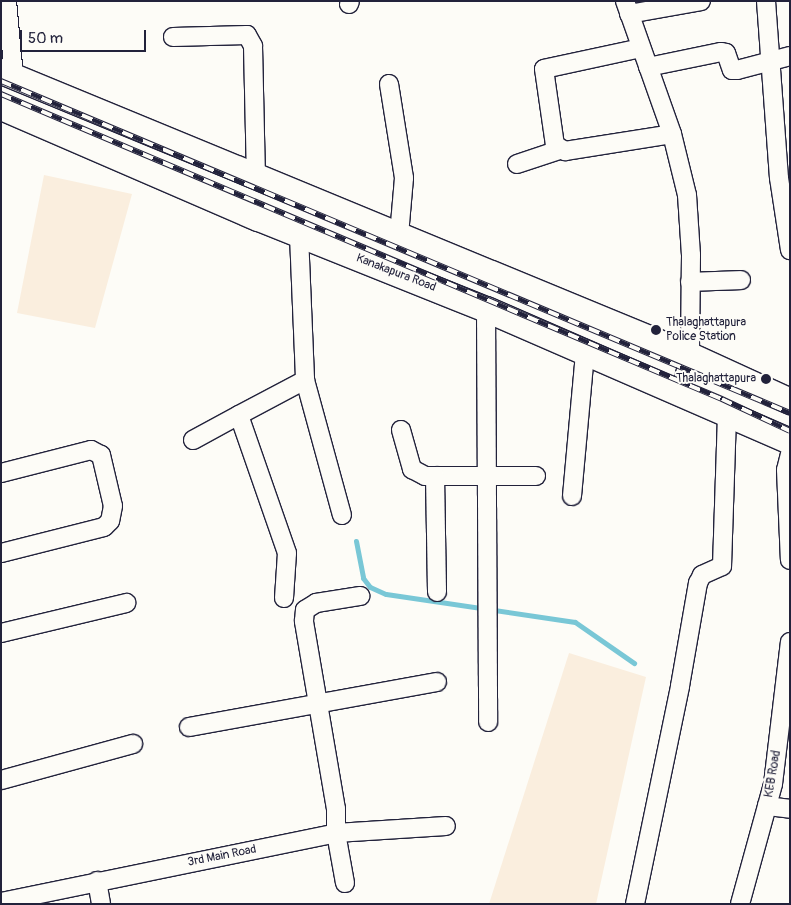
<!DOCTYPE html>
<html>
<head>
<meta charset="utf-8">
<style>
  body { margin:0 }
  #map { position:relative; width:791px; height:905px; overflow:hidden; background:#fdfcf7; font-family:Pangolin,sans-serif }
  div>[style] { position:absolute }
  .built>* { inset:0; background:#faeede }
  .stream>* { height:5px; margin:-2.5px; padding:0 2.5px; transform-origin:2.5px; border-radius:2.5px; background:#79c7d6 }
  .roads { filter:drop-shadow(1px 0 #22223b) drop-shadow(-1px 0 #22223b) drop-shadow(0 1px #22223b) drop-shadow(0 -1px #22223b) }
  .minor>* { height:18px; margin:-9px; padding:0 9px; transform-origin:9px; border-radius:9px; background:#fdfcf7 }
  .highway>* { height:25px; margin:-12.5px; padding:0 12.5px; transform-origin:12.5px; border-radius:12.5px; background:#fdfcf7 }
  .rail>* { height:5.5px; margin-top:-2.75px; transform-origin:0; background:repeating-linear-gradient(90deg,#fdfcf7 0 11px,#22223b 0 22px); box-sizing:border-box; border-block:1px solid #22223b }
  .dots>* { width:14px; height:14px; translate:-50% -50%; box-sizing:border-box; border:2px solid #fdfcf7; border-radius:50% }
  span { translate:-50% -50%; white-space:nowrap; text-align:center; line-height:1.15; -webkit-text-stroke:4px #fdfcf7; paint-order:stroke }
  .street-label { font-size:12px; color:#22223b }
  .poi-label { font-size:12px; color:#22223b }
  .left { translate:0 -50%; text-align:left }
  .right { translate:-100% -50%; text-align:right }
  .frame { position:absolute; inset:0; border:2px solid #22223b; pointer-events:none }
  .scale { position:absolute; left:20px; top:30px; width:126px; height:22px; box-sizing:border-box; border:2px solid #22223b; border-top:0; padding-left:6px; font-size:15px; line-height:18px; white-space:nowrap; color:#22223b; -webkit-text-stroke:4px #fdfcf7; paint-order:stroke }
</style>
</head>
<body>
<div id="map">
  <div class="built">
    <div style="clip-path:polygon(44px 175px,132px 194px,95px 328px,17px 313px)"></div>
    <div style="clip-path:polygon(569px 653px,646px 677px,596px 904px,489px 904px)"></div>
  </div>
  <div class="stream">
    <div style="left:356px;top:541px;width:38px;rotate:79deg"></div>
    <div style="left:363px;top:578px;width:11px;rotate:52deg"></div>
    <div style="left:370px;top:587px;width:17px;rotate:24deg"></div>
    <div style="left:386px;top:594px;width:191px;rotate:8.4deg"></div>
    <div style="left:575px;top:622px;width:72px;rotate:34.8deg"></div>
  </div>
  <div class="roads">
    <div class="minor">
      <div style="left:7px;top:1px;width:75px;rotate:84.7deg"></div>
      <div style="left:625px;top:1px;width:141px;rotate:70.5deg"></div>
      <div style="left:672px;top:134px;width:63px;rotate:76.2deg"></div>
      <div style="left:687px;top:195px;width:60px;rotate:86.2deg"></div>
      <div style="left:691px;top:255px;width:100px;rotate:90.6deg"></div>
      <div style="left:690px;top:355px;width:38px;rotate:105deg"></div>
      <div style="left:766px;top:1px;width:177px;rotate:85.8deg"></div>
      <div style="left:779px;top:178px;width:73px;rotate:81.3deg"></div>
      <div style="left:349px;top:4px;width:3px;rotate:-72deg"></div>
      <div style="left:629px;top:14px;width:73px;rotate:-10.2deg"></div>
      <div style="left:173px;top:37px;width:74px;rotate:-1.5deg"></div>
      <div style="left:247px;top:35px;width:13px;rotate:61deg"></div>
      <div style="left:253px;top:46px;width:130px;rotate:88.7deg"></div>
      <div style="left:641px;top:48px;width:99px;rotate:167.8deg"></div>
      <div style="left:544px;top:69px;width:77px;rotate:81.8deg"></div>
      <div style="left:555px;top:145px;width:12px;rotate:31deg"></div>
      <div style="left:565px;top:151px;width:108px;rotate:-9deg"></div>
      <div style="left:648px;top:67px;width:75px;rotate:-11.6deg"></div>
      <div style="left:721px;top:52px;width:5px;rotate:11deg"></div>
      <div style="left:726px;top:53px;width:18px;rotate:71deg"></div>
      <div style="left:732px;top:70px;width:5px"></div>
      <div style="left:737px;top:70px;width:55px;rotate:-14.8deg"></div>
      <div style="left:389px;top:84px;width:95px;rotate:80.9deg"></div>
      <div style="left:404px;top:178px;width:57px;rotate:95deg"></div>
      <div style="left:517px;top:164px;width:44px;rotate:-18.4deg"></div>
      <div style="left:299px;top:235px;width:145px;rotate:87.6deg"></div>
      <div style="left:305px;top:380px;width:140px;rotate:74.7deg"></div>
      <div style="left:690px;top:282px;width:51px;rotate:-2.2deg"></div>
      <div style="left:486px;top:309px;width:413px;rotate:89.7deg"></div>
      <div style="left:401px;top:430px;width:41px;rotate:74.2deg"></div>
      <div style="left:412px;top:469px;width:15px;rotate:28deg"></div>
      <div style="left:425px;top:476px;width:111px"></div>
      <div style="left:193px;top:440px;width:52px;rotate:-28.5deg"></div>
      <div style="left:790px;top:454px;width:16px;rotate:104deg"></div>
      <div style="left:786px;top:470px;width:90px;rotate:87.5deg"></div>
      <div style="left:1px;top:473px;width:93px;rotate:-14.3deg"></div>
      <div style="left:91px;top:450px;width:11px;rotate:27deg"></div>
      <div style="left:101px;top:455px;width:52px;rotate:76.8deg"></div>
      <div style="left:113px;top:506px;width:15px;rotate:101deg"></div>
      <div style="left:110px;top:521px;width:8px;rotate:135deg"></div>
      <div style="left:104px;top:527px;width:106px;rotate:165.8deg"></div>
      <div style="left:435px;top:476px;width:116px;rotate:89deg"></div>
      <div style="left:572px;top:496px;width:144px;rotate:-84.8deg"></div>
      <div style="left:284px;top:598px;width:45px;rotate:-86.2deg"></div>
      <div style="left:287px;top:553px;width:146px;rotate:-109.2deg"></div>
      <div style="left:239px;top:415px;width:75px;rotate:-27.9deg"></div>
      <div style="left:1px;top:633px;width:129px;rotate:-13.5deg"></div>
      <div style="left:189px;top:727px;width:252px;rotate:-10.3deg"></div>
      <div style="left:1px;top:780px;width:137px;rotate:-15.3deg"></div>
      <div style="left:767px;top:806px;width:23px;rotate:7deg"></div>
      <div style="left:97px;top:881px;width:23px;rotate:80deg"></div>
      <div style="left:345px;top:883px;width:51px;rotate:-100.2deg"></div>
      <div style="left:336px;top:833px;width:24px;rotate:-90deg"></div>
      <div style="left:336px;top:809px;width:191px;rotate:-99.7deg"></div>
      <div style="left:304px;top:621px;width:11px;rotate:-85deg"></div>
      <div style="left:305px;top:610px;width:13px;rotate:-32deg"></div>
      <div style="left:316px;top:603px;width:45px;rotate:-9deg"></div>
      <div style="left:1px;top:902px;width:342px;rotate:-11.6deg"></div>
      <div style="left:336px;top:833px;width:110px;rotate:-3.6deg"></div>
      <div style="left:635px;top:904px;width:223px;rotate:-78.3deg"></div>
      <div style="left:680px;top:686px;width:105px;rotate:-80.1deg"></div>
      <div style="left:698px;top:583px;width:9px;rotate:-63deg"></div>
      <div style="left:702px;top:575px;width:22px;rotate:-24deg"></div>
      <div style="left:722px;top:566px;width:152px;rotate:-88.1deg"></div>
      <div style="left:740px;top:904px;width:124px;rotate:-74.6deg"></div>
      <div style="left:773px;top:784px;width:143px;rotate:-83.2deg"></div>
    </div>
    <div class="highway">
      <div style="left:1px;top:71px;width:745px;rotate:22.4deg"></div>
      <div style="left:690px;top:355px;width:110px;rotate:24.7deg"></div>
      <div style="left:1px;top:107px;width:280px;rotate:23.4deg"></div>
      <div style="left:258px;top:218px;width:245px;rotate:21.8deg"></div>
      <div style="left:486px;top:309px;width:331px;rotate:23.5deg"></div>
    </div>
  </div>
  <div class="rail">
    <div style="left:1px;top:81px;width:856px;rotate:22.82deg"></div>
    <div style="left:1px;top:94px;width:783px;rotate:22.93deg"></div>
    <div style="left:722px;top:399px;width:75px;rotate:25.2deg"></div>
  </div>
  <div class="dots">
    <div style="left:656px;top:330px;background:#22223b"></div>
    <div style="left:766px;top:379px;background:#22223b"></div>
  </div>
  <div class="street-label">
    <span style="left:396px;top:273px;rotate:21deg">Kanakapura Road</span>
    <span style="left:773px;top:774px;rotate:-80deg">KEB Road</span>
    <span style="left:222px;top:856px;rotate:-11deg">3rd Main Road</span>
  </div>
  <div class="poi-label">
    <span class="left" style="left:666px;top:330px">Thalaghattapura<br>Police Station</span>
    <span class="right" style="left:756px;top:379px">Thalaghattapura</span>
  </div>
  <div class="frame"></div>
  <div class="scale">50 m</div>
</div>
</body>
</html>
